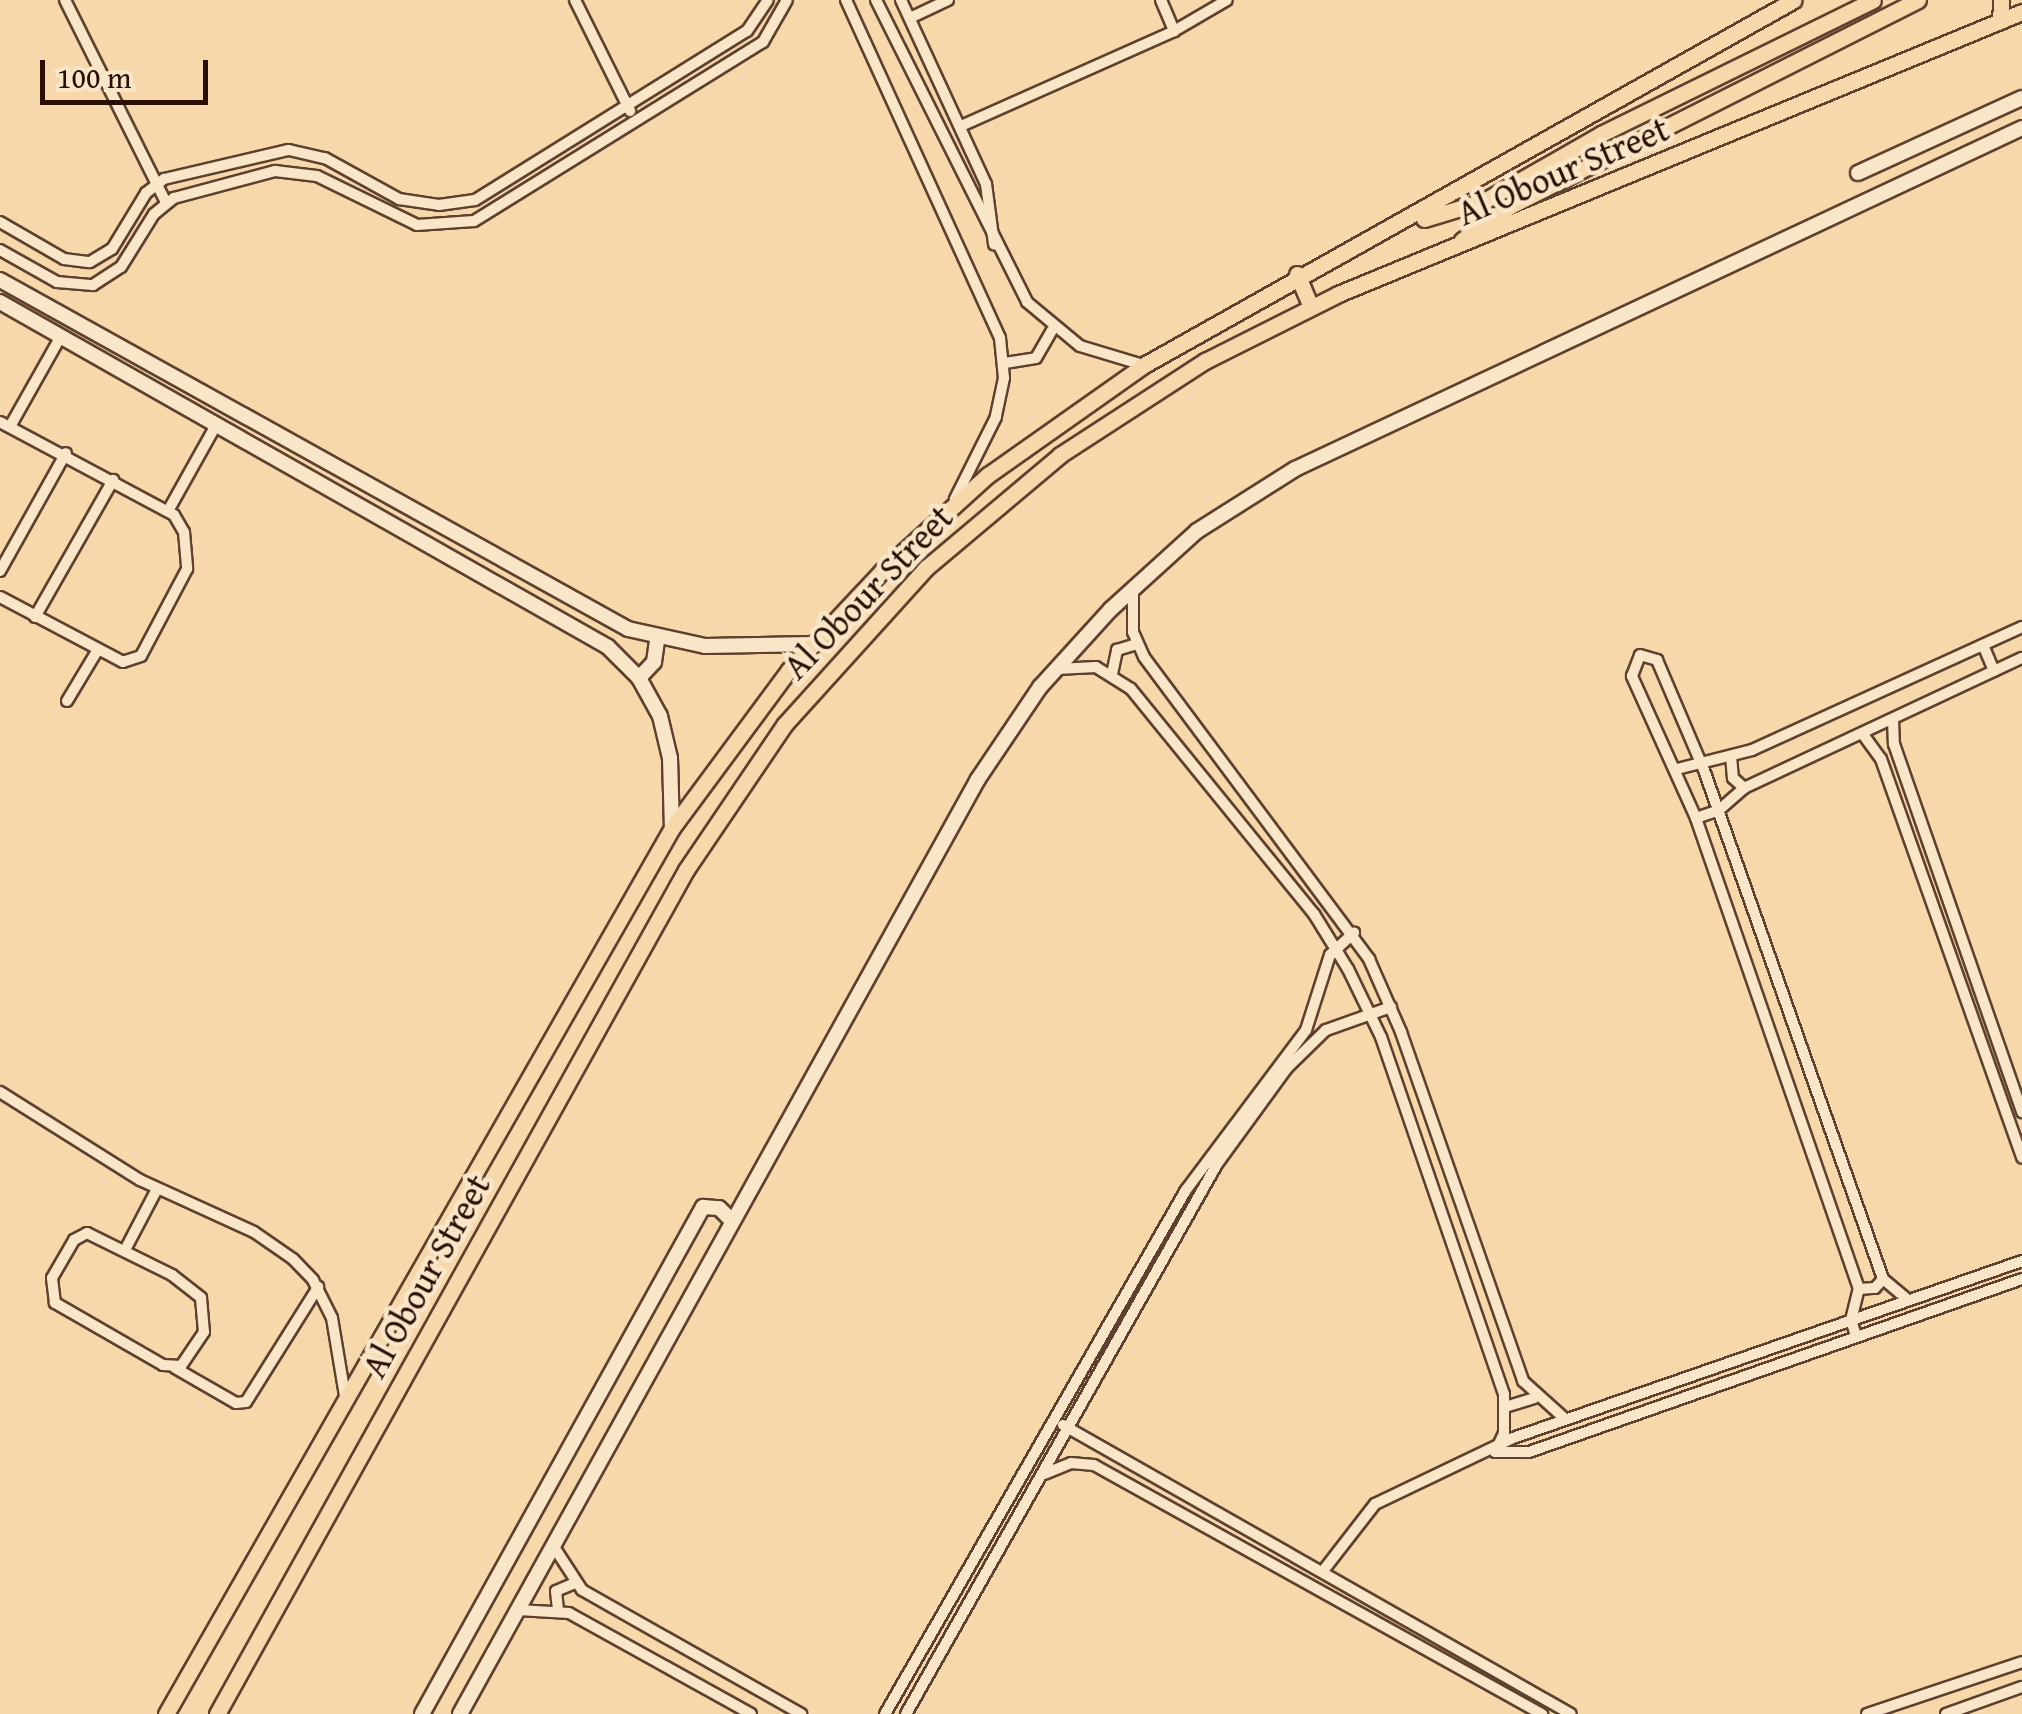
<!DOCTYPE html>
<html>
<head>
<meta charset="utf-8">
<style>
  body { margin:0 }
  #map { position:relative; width:2022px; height:1714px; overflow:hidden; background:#f6d8ab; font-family:"Gentium Book Plus",serif }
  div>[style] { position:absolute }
  .roads { filter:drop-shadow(2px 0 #5e402e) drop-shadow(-2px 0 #5e402e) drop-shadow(0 2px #5e402e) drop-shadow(0 -2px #5e402e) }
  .street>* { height:10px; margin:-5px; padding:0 5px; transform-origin:5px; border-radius:5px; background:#f9e6c8 }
  .secondary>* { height:14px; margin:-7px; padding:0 7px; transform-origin:7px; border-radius:7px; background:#f9e6c8 }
  .primary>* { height:15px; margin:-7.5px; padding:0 7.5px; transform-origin:7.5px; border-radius:7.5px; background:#f6d8ab }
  span { translate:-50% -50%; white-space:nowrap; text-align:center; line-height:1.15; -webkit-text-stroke:9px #f9e6c8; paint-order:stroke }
  .street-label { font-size:35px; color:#2b0e04 }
  .scale { position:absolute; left:40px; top:60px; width:168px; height:45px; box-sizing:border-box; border:5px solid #2b0e04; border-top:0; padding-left:12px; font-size:30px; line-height:35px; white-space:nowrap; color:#2b0e04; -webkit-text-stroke:8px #f9e6c8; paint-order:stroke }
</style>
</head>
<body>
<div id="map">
  <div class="roads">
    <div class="street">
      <div style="left:65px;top:0;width:227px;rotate:63.5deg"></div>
      <div style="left:575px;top:0;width:124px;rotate:63.6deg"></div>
      <div style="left:846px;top:0;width:371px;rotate:65.5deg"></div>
      <div style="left:1000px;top:338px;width:40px;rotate:84.3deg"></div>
      <div style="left:1004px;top:378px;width:40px;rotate:102deg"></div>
      <div style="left:996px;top:417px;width:92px;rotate:116.6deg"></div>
      <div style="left:876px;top:0;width:338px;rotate:63.4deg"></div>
      <div style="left:1027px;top:302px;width:69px;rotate:39.7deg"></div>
      <div style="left:1080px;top:346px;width:66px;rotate:16.8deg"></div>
      <div style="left:901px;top:0;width:203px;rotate:65.2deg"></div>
      <div style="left:986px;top:184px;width:61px;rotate:82.4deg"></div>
      <div style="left:1161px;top:0;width:34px;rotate:67deg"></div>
      <div style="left:910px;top:18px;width:42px;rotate:-25.3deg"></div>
      <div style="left:961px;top:126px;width:233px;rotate:-24deg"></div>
      <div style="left:1174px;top:31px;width:61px;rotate:-30.3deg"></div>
      <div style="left:0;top:222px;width:74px;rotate:30deg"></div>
      <div style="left:64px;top:259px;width:26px;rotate:7deg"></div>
      <div style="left:90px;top:262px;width:26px;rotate:-31deg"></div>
      <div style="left:112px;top:249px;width:66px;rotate:-58.7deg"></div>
      <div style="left:146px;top:193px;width:23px;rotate:-38deg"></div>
      <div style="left:164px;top:179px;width:128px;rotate:-13.1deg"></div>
      <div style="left:289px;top:150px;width:37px;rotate:13deg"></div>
      <div style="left:325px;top:158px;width:85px;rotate:29deg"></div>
      <div style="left:399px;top:199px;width:40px;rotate:8.5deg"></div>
      <div style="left:439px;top:205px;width:36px;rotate:-8deg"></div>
      <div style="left:475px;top:200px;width:320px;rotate:-31.9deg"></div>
      <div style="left:747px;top:31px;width:37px;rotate:-56deg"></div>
      <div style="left:0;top:250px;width:65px;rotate:29.3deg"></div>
      <div style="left:57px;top:282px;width:36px;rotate:5deg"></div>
      <div style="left:93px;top:285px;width:33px;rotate:-33deg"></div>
      <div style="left:121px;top:267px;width:62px;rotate:-58.1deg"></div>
      <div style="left:154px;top:214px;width:26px;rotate:-39deg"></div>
      <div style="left:174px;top:198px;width:105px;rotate:-15deg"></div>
      <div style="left:275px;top:171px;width:42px;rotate:6.8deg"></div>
      <div style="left:317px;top:176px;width:111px;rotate:26.1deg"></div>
      <div style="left:417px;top:225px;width:57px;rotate:-4deg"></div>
      <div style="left:474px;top:221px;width:340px;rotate:-31.8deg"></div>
      <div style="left:763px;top:42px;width:48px;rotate:-60.3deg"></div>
      <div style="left:1005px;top:363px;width:31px;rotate:-9deg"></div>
      <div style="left:1036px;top:358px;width:32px;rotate:-60deg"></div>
      <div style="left:0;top:422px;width:197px;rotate:28.1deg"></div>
      <div style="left:174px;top:515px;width:20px;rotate:60deg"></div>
      <div style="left:184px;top:532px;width:37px;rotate:85deg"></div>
      <div style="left:187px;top:569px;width:98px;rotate:117.9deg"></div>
      <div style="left:141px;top:656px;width:19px;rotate:162deg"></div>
      <div style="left:123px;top:662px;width:139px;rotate:-152.1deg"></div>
      <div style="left:12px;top:423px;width:100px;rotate:-60.6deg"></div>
      <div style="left:168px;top:511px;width:98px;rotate:-60.8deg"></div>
      <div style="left:0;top:571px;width:135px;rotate:-60.8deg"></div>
      <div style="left:1133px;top:589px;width:43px;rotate:90deg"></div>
      <div style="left:1133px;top:632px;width:27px;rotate:66deg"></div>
      <div style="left:1144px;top:657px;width:377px;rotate:53.3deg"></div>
      <div style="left:1369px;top:959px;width:80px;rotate:66.3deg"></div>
      <div style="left:1401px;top:1032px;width:370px;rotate:70.7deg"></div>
      <div style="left:1523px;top:1381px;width:57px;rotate:42.1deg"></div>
      <div style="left:35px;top:617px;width:158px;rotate:-60.3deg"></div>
      <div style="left:1983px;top:645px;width:28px;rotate:67deg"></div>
      <div style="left:1057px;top:669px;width:39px;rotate:-3deg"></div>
      <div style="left:1096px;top:667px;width:41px;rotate:32.2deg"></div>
      <div style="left:1131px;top:689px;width:290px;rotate:50.9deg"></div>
      <div style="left:1314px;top:914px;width:65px;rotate:58.3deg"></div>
      <div style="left:1348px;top:969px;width:76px;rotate:64.1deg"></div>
      <div style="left:1381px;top:1037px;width:378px;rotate:71deg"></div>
      <div style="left:1504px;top:1394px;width:39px;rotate:90deg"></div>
      <div style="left:1504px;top:1433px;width:21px;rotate:115deg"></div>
      <div style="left:1112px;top:674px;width:25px;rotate:-78deg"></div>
      <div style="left:1117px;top:650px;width:21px;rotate:-17deg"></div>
      <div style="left:67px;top:701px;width:58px;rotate:-59deg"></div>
      <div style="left:1893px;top:719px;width:25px;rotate:88deg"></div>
      <div style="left:1894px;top:744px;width:390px;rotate:70.8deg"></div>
      <div style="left:1862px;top:733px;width:32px;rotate:54deg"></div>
      <div style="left:1881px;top:759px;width:423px;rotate:70.5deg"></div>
      <div style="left:1731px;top:756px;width:22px;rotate:85deg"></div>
      <div style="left:1733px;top:778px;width:15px;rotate:42deg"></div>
      <div style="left:1677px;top:769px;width:77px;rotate:-14.2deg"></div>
      <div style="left:1752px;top:750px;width:297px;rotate:-24.5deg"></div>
      <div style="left:1696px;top:818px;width:24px;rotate:-19deg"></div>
      <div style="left:1719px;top:810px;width:33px;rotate:-41deg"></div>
      <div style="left:1744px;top:788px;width:307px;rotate:-25.1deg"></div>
      <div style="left:0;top:1092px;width:165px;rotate:32.2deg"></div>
      <div style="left:140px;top:1180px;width:125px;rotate:24.5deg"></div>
      <div style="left:254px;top:1232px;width:47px;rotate:34.7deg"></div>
      <div style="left:293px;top:1259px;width:29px;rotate:46deg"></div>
      <div style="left:313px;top:1280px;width:42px;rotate:63.4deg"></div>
      <div style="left:332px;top:1318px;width:79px;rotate:80.5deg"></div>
      <div style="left:87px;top:1233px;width:95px;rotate:26.3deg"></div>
      <div style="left:172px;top:1275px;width:37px;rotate:38deg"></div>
      <div style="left:201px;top:1298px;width:34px;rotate:85deg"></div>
      <div style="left:204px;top:1332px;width:41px;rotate:124.1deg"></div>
      <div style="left:181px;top:1366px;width:18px;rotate:-177deg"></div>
      <div style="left:163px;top:1365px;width:125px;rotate:-150.1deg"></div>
      <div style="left:55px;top:1303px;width:25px;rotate:-97deg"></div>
      <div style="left:52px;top:1278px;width:44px;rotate:-59.9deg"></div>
      <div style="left:74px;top:1240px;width:15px;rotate:-28deg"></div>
      <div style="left:125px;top:1250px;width:69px;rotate:-62.3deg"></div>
      <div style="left:1859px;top:1289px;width:16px;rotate:-4deg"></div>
      <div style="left:1875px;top:1288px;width:12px;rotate:-48deg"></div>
      <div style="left:1856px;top:1336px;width:17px;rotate:-107deg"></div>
      <div style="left:1851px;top:1320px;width:32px;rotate:-76deg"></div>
      <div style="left:1859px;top:1289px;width:498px;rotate:-109.1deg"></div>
      <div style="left:1696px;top:818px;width:156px;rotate:-114.3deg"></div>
      <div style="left:1632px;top:676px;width:22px;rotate:-69deg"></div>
      <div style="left:1640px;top:655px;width:18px;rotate:16deg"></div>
      <div style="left:1657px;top:660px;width:120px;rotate:66.9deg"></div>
      <div style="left:1704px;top:770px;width:540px;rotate:70.62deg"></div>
      <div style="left:1883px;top:1279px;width:33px;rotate:40deg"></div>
      <div style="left:175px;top:1368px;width:70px;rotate:29.8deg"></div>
      <div style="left:236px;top:1403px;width:10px;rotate:-6deg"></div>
      <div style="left:246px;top:1402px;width:136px;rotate:-57.9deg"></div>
      <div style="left:1505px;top:1407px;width:31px;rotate:-17deg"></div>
      <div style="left:1063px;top:1425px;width:584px;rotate:29.64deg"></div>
      <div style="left:1495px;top:1452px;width:34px"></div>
      <div style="left:1529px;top:1452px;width:522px;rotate:-19.34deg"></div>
      <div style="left:1044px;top:1474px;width:29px;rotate:-22deg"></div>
      <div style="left:1071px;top:1463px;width:23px;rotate:5deg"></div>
      <div style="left:1094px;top:1465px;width:513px;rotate:29.07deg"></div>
      <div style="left:554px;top:1547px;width:51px;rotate:56.9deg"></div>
      <div style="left:582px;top:1590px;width:252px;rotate:29.5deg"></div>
      <div style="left:1323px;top:1571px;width:85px;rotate:-52.2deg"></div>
      <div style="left:1375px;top:1504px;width:153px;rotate:-25.6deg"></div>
      <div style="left:1513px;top:1438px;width:539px;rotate:-19.17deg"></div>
      <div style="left:518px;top:1610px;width:51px;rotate:3.4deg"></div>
      <div style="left:569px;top:1613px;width:208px;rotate:29deg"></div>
      <div style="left:558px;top:1610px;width:19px;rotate:-96deg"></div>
      <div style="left:556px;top:1591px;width:21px;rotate:-23deg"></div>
      <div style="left:885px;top:1714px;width:604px;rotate:-60.13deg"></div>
      <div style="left:1186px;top:1190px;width:200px;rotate:-53.1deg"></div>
      <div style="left:1306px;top:1030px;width:79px;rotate:-72.3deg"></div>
      <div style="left:1330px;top:955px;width:33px;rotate:-43deg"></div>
      <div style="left:906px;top:1714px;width:632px;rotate:-60.51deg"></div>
      <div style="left:1217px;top:1164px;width:119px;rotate:-53.9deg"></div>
      <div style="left:1287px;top:1068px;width:54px;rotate:-44.3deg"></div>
      <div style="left:1326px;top:1030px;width:69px;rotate:-19.5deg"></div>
      <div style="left:1867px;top:1714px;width:163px;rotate:-18.5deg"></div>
      <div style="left:1946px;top:1714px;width:81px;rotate:-19.6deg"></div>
    </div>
    <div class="secondary">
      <div style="left:1858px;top:173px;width:180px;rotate:-24.6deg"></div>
      <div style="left:0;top:280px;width:718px;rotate:29.06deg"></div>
      <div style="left:628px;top:629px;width:79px;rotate:12.4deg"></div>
      <div style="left:705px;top:646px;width:108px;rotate:-1.1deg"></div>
      <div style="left:0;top:302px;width:699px;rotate:29.57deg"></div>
      <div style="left:608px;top:647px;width:44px;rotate:45deg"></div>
      <div style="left:639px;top:678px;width:43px;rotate:61.1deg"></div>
      <div style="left:660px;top:716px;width:43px;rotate:76.6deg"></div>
      <div style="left:670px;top:758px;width:70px;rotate:88.4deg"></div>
      <div style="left:639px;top:678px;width:22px;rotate:-47deg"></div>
      <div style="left:654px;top:662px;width:22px;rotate:-82deg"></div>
      <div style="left:422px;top:1714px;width:580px;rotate:-61deg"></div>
      <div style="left:703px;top:1207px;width:16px;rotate:4deg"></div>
      <div style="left:719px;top:1208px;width:16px;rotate:45deg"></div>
      <div style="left:460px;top:1714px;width:1069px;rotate:-61.01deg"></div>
      <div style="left:978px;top:779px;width:111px;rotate:-56deg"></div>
      <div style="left:1040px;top:687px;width:105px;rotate:-47.7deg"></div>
      <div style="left:1111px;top:609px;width:116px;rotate:-42.2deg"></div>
      <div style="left:1197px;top:531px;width:116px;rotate:-32.3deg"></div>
      <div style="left:1295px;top:469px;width:803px;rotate:-25.13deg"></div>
    </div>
    <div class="primary">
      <div style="left:2000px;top:21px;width:21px;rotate:-87deg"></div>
      <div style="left:1424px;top:219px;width:63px;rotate:-16.7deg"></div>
      <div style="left:1484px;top:201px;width:135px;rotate:-29.8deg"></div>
      <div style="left:1601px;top:134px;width:303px;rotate:-26.2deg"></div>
      <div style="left:1462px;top:240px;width:59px;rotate:-35.3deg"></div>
      <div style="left:1510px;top:206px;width:457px;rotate:-26.8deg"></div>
      <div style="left:1297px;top:274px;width:36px;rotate:67deg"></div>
      <div style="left:166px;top:1714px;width:1020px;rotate:-60.27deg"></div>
      <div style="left:672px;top:828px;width:197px;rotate:-53.5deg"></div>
      <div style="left:789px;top:670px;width:136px;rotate:-46.8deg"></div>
      <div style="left:882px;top:571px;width:143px;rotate:-42.2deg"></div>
      <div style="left:988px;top:475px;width:191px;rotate:-35.2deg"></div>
      <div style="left:1144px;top:365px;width:745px;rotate:-29.32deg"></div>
      <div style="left:217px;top:1714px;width:966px;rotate:-60.94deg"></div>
      <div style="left:686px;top:870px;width:176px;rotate:-55.9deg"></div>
      <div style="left:785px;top:724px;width:210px;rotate:-47.9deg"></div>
      <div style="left:926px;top:568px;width:175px;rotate:-40.1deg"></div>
      <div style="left:1060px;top:455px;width:173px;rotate:-33deg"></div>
      <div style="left:1205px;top:361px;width:149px;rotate:-26.7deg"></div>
      <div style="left:1338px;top:294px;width:740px;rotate:-22.41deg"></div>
    </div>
  </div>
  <div class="street-label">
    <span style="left:1563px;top:171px;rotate:-23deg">Al Obour Street</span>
    <span style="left:868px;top:592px;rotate:-46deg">Al Obour Street</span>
    <span style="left:426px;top:1276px;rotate:-61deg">Al Obour Street</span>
  </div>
  <div class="scale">100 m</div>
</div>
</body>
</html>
